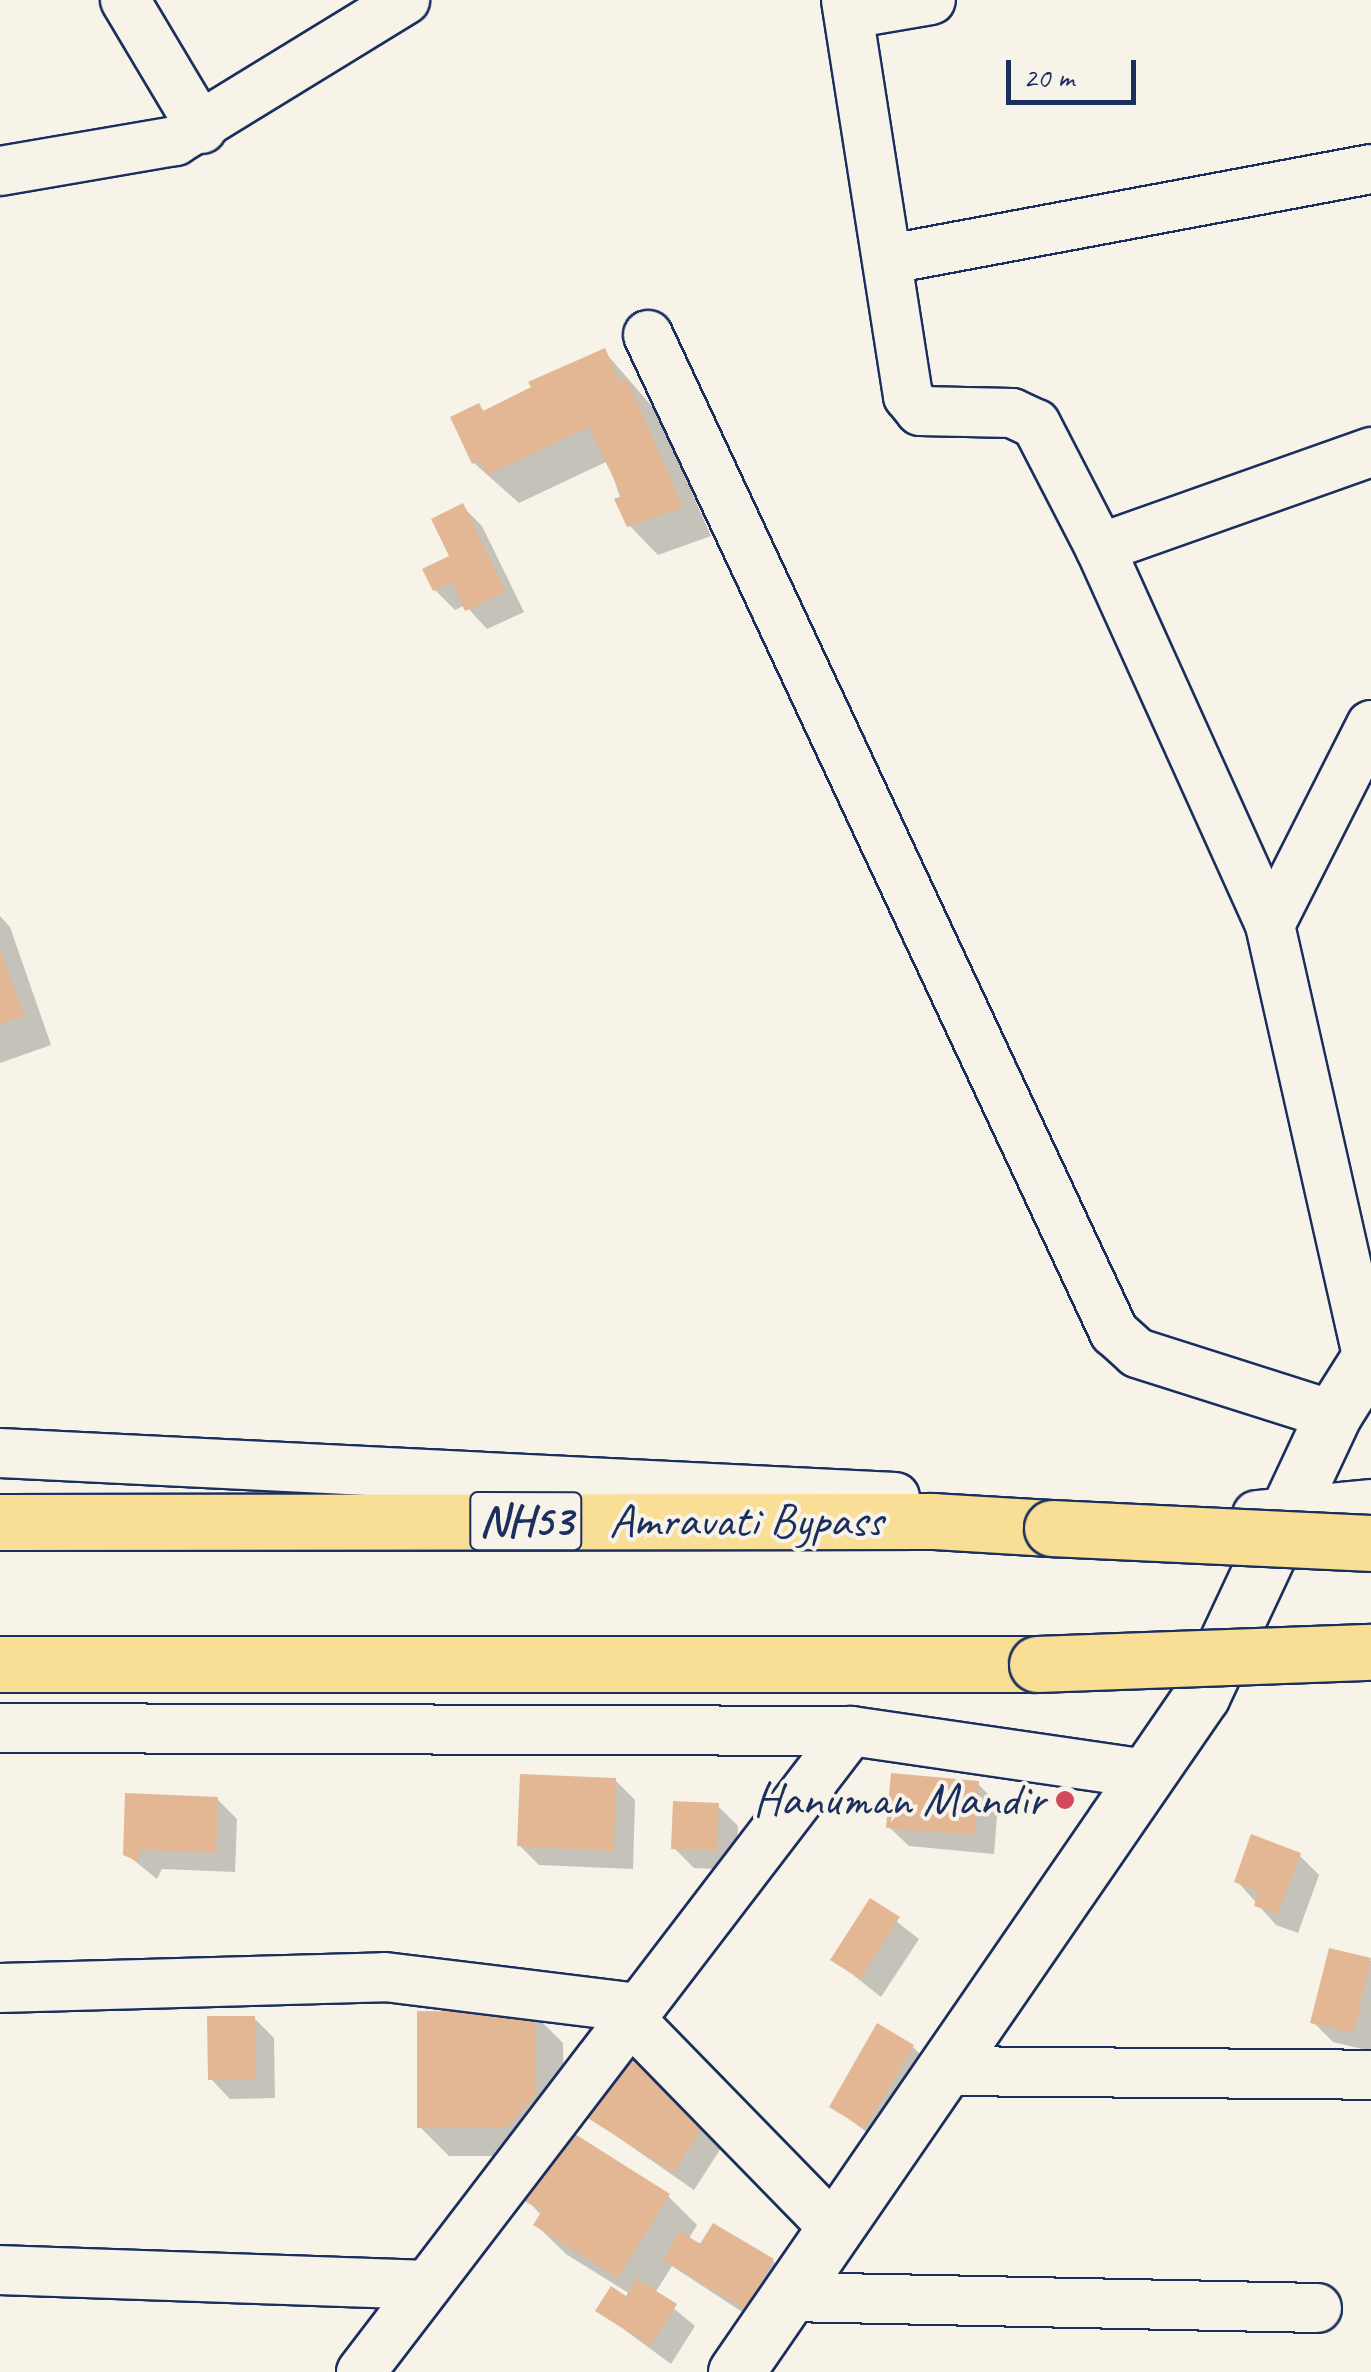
<!DOCTYPE html>
<html>
<head>
<meta charset="utf-8">
<style>
  body { margin:0 }
  #map { position:relative; width:1371px; height:2372px; overflow:hidden; background:#f7f3e8; font-family:Caveat,sans-serif }
  div>[style] { position:absolute }
  .shadow>* { inset:0; background:#0003 }
  .building>* { inset:0; background:#e4b794 }
  .roads { filter:drop-shadow(2px 0 #1b2f5e) drop-shadow(-2px 0 #1b2f5e) drop-shadow(0 2px #1b2f5e) drop-shadow(0 -2px #1b2f5e) }
  .minor>* { height:48px; margin:-24px; padding:0 24px; transform-origin:24px; border-radius:24px; background:#f7f3e8 }
  .tertiary>* { height:55px; margin:-27.5px; padding:0 27.5px; transform-origin:27.5px; border-radius:27.5px; background:#f7f3e8 }
  .trunk>* { height:55px; margin:-27.5px; padding:0 27.5px; transform-origin:27.5px; border-radius:27.5px; background:#f9df96 }
  .bridges { filter:drop-shadow(2px 0 #1b2f5e) drop-shadow(-2px 0 #1b2f5e) drop-shadow(0 2px #1b2f5e) drop-shadow(0 -2px #1b2f5e) }
  .trunk-bridge>* { height:55px; margin:-27.5px; padding:0 27.5px; transform-origin:27.5px; border-radius:27.5px; background:#f9df96 }
  .dots>* { width:28px; height:28px; translate:-50% -50%; box-sizing:border-box; border:5px solid #f7f3e8; border-radius:50% }
  span { translate:-50% -50%; white-space:nowrap; text-align:center; line-height:1.15; -webkit-text-stroke:8px #f7f3e8; paint-order:stroke }
  .shield-label span { padding:2px 8px; background:#f7f3e8; border:2px solid; border-radius:8px; -webkit-text-stroke-width:0 }
  .shield-label { font-size:45px; color:#1b2f5e; font-weight:700 }
  .street-label { font-size:48px; color:#1b2f5e }
  .poi-label { font-size:48px; color:#1b2f5e }
  .right { translate:-100% -50%; text-align:right }
  .scale { position:absolute; left:1006px; top:60px; width:130px; height:45px; box-sizing:border-box; border:5px solid #1b2f5e; border-top:0; padding-left:12px; font-size:30px; line-height:35px; white-space:nowrap; color:#1b2f5e; -webkit-text-stroke:8px #f7f3e8; paint-order:stroke }
</style>
</head>
<body>
<div id="map">
  <div class="shadow">
    <div style="clip-path:polygon(604px 351px,656px 411px,711px 536px,658px 555px,629px 525px,608px 461px,519px 503px,474px 463px,479px 406px,486px 413px)"></div>
    <div style="clip-path:polygon(462px 506px,482px 526px,524px 612px,487px 629px,465px 605px,455px 610px,435px 590px,452px 557px)"></div>
    <div style="clip-path:polygon(0 916px,10px 927px,51px 1045px,0 1063px)"></div>
    <div style="clip-path:polygon(615px 1780px,635px 1800px,633px 1869px,539px 1865px,519px 1845px)"></div>
    <div style="clip-path:polygon(978px 1784px,998px 1804px,994px 1854px,909px 1846px,889px 1827px)"></div>
    <div style="clip-path:polygon(217px 1799px,237px 1819px,235px 1872px,162px 1869px,157px 1879px,126px 1854px)"></div>
    <div style="clip-path:polygon(718px 1806px,738px 1826px,736px 1870px,694px 1868px,674px 1848px)"></div>
    <div style="clip-path:polygon(1299px 1855px,1319px 1875px,1298px 1933px,1276px 1925px,1237px 1881px)"></div>
    <div style="clip-path:polygon(870px 1901px,919px 1939px,881px 1997px,833px 1959px)"></div>
    <div style="clip-path:polygon(1370px 1961px,1371px 1961px,1371px 2051px,1333px 2042px,1313px 2022px)"></div>
    <div style="clip-path:polygon(534px 2014px,563px 2043px,564px 2125px,536px 2156px,449px 2156px,420px 2127px)"></div>
    <div style="clip-path:polygon(254px 2018px,274px 2038px,275px 2098px,230px 2099px,211px 2079px)"></div>
    <div style="clip-path:polygon(913px 2047px,933px 2067px,885px 2146px,832px 2106px)"></div>
    <div style="clip-path:polygon(586px 2115px,719px 2119px,721px 2148px,694px 2190px)"></div>
    <div style="clip-path:polygon(668px 2196px,697px 2225px,688px 2240px,773px 2261px,792px 2280px,765px 2327px,672px 2266px,655px 2293px,695px 2326px,671px 2364px,599px 2311px,630px 2294px,566px 2254px,536px 2225px,542px 2216px,526px 2199px)"></div>
  </div>
  <div class="building">
    <div style="clip-path:polygon(605px 348px,620px 382px,627px 379px,683px 507px,627px 527px,614px 499px,622px 496px,589px 427px,487px 475px,480px 460px,472px 464px,450px 417px,479px 403px,483px 411px,531px 387px,528px 382px)"></div>
    <div style="clip-path:polygon(463px 503px,506px 592px,465px 611px,452px 583px,433px 591px,422px 569px,449px 556px,431px 519px)"></div>
    <div style="clip-path:polygon(0 949px,24px 1016px,0 1024px)"></div>
    <div style="clip-path:polygon(891px 1773px,979px 1781px,975px 1835px,886px 1828px)"></div>
    <div style="clip-path:polygon(520px 1774px,616px 1778px,614px 1851px,517px 1846px)"></div>
    <div style="clip-path:polygon(125px 1793px,218px 1797px,216px 1853px,142px 1850px,137px 1861px,123px 1855px)"></div>
    <div style="clip-path:polygon(673px 1801px,719px 1803px,717px 1851px,671px 1849px)"></div>
    <div style="clip-path:polygon(1251px 1834px,1301px 1853px,1278px 1914px,1254px 1906px,1258px 1891px,1234px 1882px)"></div>
    <div style="clip-path:polygon(870px 1898px,900px 1917px,860px 1979px,830px 1960px)"></div>
    <div style="clip-path:polygon(1329px 1948px,1371px 1958px,1354px 2033px,1310px 2023px)"></div>
    <div style="clip-path:polygon(417px 2011px,535px 2012px,536px 2095px,507px 2128px,417px 2128px)"></div>
    <div style="clip-path:polygon(207px 2016px,255px 2016px,256px 2079px,208px 2080px)"></div>
    <div style="clip-path:polygon(877px 2023px,914px 2045px,865px 2129px,829px 2107px)"></div>
    <div style="clip-path:polygon(624px 2049px,701px 2097px,702px 2127px,674px 2173px,583px 2115px)"></div>
    <div style="clip-path:polygon(567px 2129px,670px 2194px,618px 2278px,533px 2225px,542px 2211px,523px 2200px)"></div>
    <div style="clip-path:polygon(713px 2223px,774px 2259px,745px 2309px,663px 2260px,680px 2231px,700px 2244px)"></div>
    <div style="clip-path:polygon(637px 2279px,677px 2304px,651px 2346px,595px 2311px,611px 2286px,626px 2296px)"></div>
  </div>
  <div class="roads">
    <div class="minor">
      <div style="left:125px;top:0;width:150px;rotate:59.2deg"></div>
      <div style="left:846px;top:0;width:401px;rotate:81.1deg"></div>
      <div style="left:908px;top:396px;width:19px;rotate:51deg"></div>
      <div style="left:920px;top:411px;width:92px;rotate:1.2deg"></div>
      <div style="left:1012px;top:413px;width:26px;rotate:25deg"></div>
      <div style="left:1036px;top:424px;width:140px;rotate:62.7deg"></div>
      <div style="left:1100px;top:548px;width:414px;rotate:65.7deg"></div>
      <div style="left:1270px;top:925px;width:446px;rotate:77.3deg"></div>
      <div style="left:849px;top:14px;width:83px;rotate:-9.7deg"></div>
      <div style="left:0;top:171px;width:178px;rotate:-9.7deg"></div>
      <div style="left:175px;top:141px;width:270px;rotate:-31.5deg"></div>
      <div style="left:890px;top:259px;width:489px;rotate:-10.6deg"></div>
      <div style="left:648px;top:335px;width:1101px;rotate:64.95deg"></div>
      <div style="left:1114px;top:1332px;width:31px;rotate:42deg"></div>
      <div style="left:1137px;top:1353px;width:206px;rotate:17.6deg"></div>
      <div style="left:1100px;top:548px;width:288px;rotate:-19.5deg"></div>
      <div style="left:1270px;top:925px;width:224px;rotate:-63.2deg"></div>
      <div style="left:0;top:1453px;width:896px;rotate:2.81deg"></div>
      <div style="left:1257px;top:1515px;width:115px;rotate:-5.5deg"></div>
      <div style="left:0;top:1728px;width:851px;rotate:0.2deg"></div>
      <div style="left:851px;top:1731px;width:297px;rotate:8.3deg"></div>
      <div style="left:0;top:1988px;width:385px;rotate:-1.6deg"></div>
      <div style="left:385px;top:1977px;width:253px;rotate:7deg"></div>
      <div style="left:629px;top:2018px;width:296px;rotate:45.7deg"></div>
      <div style="left:941px;top:2071px;width:430px;rotate:0.5deg"></div>
      <div style="left:0;top:2270px;width:427px;rotate:2deg"></div>
      <div style="left:789px;top:2297px;width:528px;rotate:1.19deg"></div>
      <div style="left:361px;top:2372px;width:807px;rotate:-52.6deg"></div>
    </div>
    <div class="tertiary">
      <div style="left:736px;top:2372px;width:822px;rotate:-55.46deg"></div>
      <div style="left:1202px;top:1695px;width:309px;rotate:-64.9deg"></div>
      <div style="left:1333px;top:1415px;width:71px;rotate:-57.7deg"></div>
    </div>
    <div class="trunk">
      <div style="left:0;top:1522px;width:933px;rotate:-0.06deg"></div>
      <div style="left:933px;top:1521px;width:119px;rotate:3.4deg"></div>
      <div style="left:0;top:1664px;width:1037px"></div>
    </div>
  </div>
  <div class="bridges">
    <div class="trunk-bridge">
      <div style="left:1052px;top:1528px;width:319px;rotate:2.7deg"></div>
      <div style="left:1037px;top:1664px;width:334px;rotate:-2.1deg"></div>
    </div>
  </div>
  <div class="dots">
    <div style="left:1065px;top:1800px;background:#d1495b"></div>
  </div>
  <div class="shield-label">
    <span style="left:526px;top:1521px">NH53</span>
  </div>
  <div class="street-label">
    <span style="left:746px;top:1521px">Amravati Bypass</span>
  </div>
  <div class="poi-label">
    <span class="right" style="left:1045px;top:1800px">Hanuman Mandir</span>
  </div>
  <div class="scale">20 m</div>
</div>
</body>
</html>
